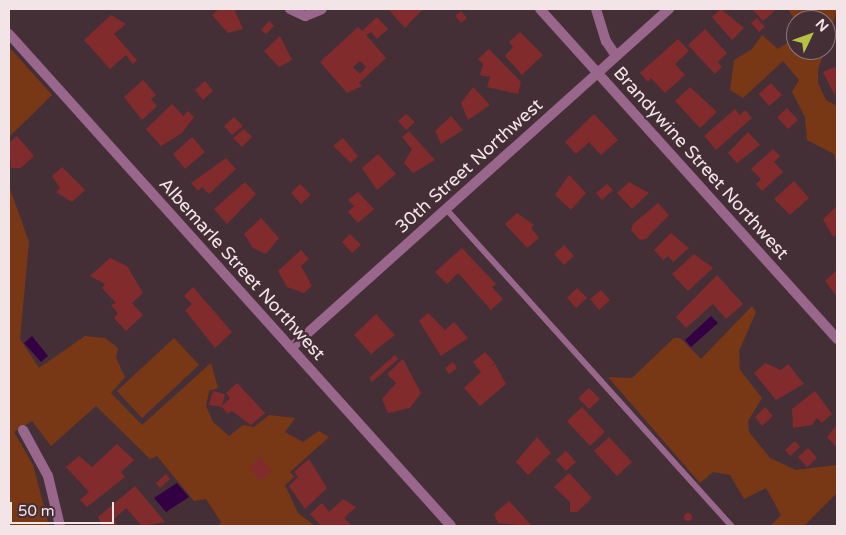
<!DOCTYPE html>
<html>
<head>
<meta charset="utf-8">
<style>
  body { margin:0 }
  #map { position:relative; width:846px; height:535px; overflow:hidden; background:#452f36; font-family:"Varela Round",sans-serif }
  div>[style] { position:absolute }
  .green>* { inset:0; background:#783816 }
  .water>* { inset:0; background:#320043 }
  .building>* { inset:0; background:#812b2d }
  .round { border-radius:50% }
  .service>* { height:6px; margin:-3px; padding:0 3px; transform-origin:3px; border-radius:3px; background:#99678b }
  .minor>* { height:10px; margin:-5px; padding:0 5px; transform-origin:5px; border-radius:5px; background:#99678b }
  .tertiary>* { height:10px; margin:-5px; padding:0 5px; transform-origin:5px; border-radius:5px; background:#99678b }
  span { translate:-50% -50%; white-space:nowrap; text-align:center; line-height:1.15; -webkit-text-stroke:5px #452f36; paint-order:stroke }
  .street-label { font-size:18px; color:#f2e4e7 }
  .frame { position:absolute; inset:0; border:10px solid #f2e4e7; pointer-events:none }
  .north { position:absolute; left:786px; top:10px; width:50px; height:50px; box-sizing:border-box; background:#452f36; border:1px solid #8a777d; border-radius:50%; rotate:48deg; font-size:14px; font-weight:700; line-height:20px; text-align:center; color:#f2e4e7 }
  .north::after { content:''; display:block; margin:auto; width:18px; height:22px; background:#b9c046; clip-path:polygon(50% 0,100% 100%,50% 72%,0 100%) }
  .scale { position:absolute; left:10px; top:502px; width:104px; height:22px; box-sizing:border-box; border:2px solid #f2e4e7; border-top:0; padding-left:6px; font-size:15px; line-height:18px; white-space:nowrap; color:#f2e4e7; -webkit-text-stroke:4px #452f36; paint-order:stroke }
</style>
</head>
<body>
<div id="map">
  <div class="green">
    <div style="clip-path:polygon(788px 9px,837px 9px,826px 48px,826px 20px,796px 22px)"></div>
    <div style="clip-path:polygon(762px 35px,778px 49px,796px 37px,796px 50px,825px 50px,818px 69px,818px 83px,826px 100px,837px 106px,837px 167px,834px 154px,807px 140px,805px 117px,792px 92px,799px 80px,783px 61px,743px 98px,730px 90px,734px 60px,752px 49px)"></div>
    <div style="clip-path:polygon(9px 47px,52px 95px,9px 137px)"></div>
    <div style="clip-path:polygon(9px 186px,29px 242px,20px 339px,39px 368px,85px 336px,105px 338px,118px 348px,116px 358px,125px 377px,111px 393px,142px 425px,211px 363px,218px 388px,209px 391px,206px 406px,213px 422px,229px 436px,243px 425px,254px 427px,269px 415px,295px 418px,285px 432px,303px 442px,319px 431px,329px 437px,290px 472px,294px 477px,285px 485px,298px 513px,315px 526px,219px 526px,221px 522px,206px 499px,194px 501px,157px 456px,150px 459px,96px 406px,51px 446px,32px 421px,14px 432px,33px 465px,49px 526px,9px 526px)"></div>
    <div style="clip-path:polygon(752px 306px,756px 312px,739px 351px,740px 370px,762px 398px,748px 421px,749px 432px,770px 458px,796px 470px,837px 465px,837px 493px,804px 526px,770px 526px,781px 515px,766px 488px,744px 499px,730px 475px,713px 472px,700px 483px,608px 377px,632px 378px,674px 338px,680px 338px,701px 359px)"></div>
    <div style="clip-path:polygon(174px 338px,199px 365px,142px 418px,117px 391px)"></div>
  </div>
  <div class="water">
    <div style="clip-path:polygon(711px 316px,718px 323px,691px 347px,685px 340px)"></div>
    <div style="clip-path:polygon(32px 336px,48px 356px,41px 362px,24px 343px)"></div>
    <div style="clip-path:polygon(177px 483px,189px 497px,166px 512px,154px 498px)"></div>
  </div>
  <div class="building">
    <div style="clip-path:polygon(219px 9px,234px 9px,243px 29px,228px 33px,212px 15px)"></div>
    <div style="clip-path:polygon(388px 9px,423px 9px,405px 28px)"></div>
    <div style="clip-path:polygon(721px 9px,744px 28px,732px 40px,712px 17px)"></div>
    <div style="clip-path:polygon(752px 9px,777px 9px,763px 21px)"></div>
    <div style="clip-path:polygon(461px 11px,467px 18px,461px 23px,455px 16px)"></div>
    <div style="clip-path:polygon(111px 15px,126px 24px,114px 34px,137px 60px,133px 64px,126px 55px,110px 69px,84px 40px)"></div>
    <div style="clip-path:polygon(evenodd,377px 17px,388px 29px,377px 39px,371px 32px,366px 35px,386px 58px,359px 83px,362px 86px,347px 93px,320px 62px,358px 27px,362px 31px,377px 17px,360px 61px,366px 67px,360px 74px,353px 67px,360px 61px)"></div>
    <div style="clip-path:polygon(757px 18px,765px 27px,759px 32px,751px 23px)"></div>
    <div style="clip-path:polygon(269px 21px,274px 26px,266px 34px,261px 30px)"></div>
    <div style="clip-path:polygon(705px 29px,727px 53px,718px 62px,722px 67px,715px 74px,688px 45px)"></div>
    <div style="clip-path:polygon(520px 32px,543px 55px,522px 75px,505px 56px,513px 47px,509px 42px)"></div>
    <div style="clip-path:polygon(280px 36px,292px 60px,279px 67px,264px 51px)"></div>
    <div style="clip-path:polygon(678px 39px,689px 51px,675px 64px,685px 75px,665px 93px,651px 78px,648px 82px,640px 73px)"></div>
    <div style="clip-path:polygon(489px 49px,521px 82px,518px 94px,487px 87px,490px 77px,480px 75px,483px 64px,478px 59px)"></div>
    <div style="clip-path:polygon(834px 67px,837px 69px,835px 96px,823px 72px)"></div>
    <div style="clip-path:polygon(143px 80px,156px 95px,151px 99px,157px 106px,142px 120px,124px 97px)"></div>
    <div style="clip-path:polygon(205px 81px,213px 91px,203px 100px,195px 90px)"></div>
    <div style="clip-path:polygon(771px 83px,782px 95px,769px 106px,759px 94px)"></div>
    <div style="clip-path:polygon(473px 87px,490px 105px,468px 120px,461px 103px)"></div>
    <div style="clip-path:polygon(690px 87px,717px 112px,700px 128px,675px 101px)"></div>
    <div style="clip-path:polygon(172px 104px,183px 116px,188px 111px,194px 117px,182px 133px,161px 146px,146px 129px)"></div>
    <div style="clip-path:polygon(787px 108px,798px 120px,788px 129px,777px 117px)"></div>
    <div style="clip-path:polygon(735px 109px,740px 115px,745px 110px,752px 118px,716px 150px,704px 136px)"></div>
    <div style="clip-path:polygon(406px 114px,415px 122px,406px 130px,398px 121px)"></div>
    <div style="clip-path:polygon(594px 114px,618px 140px,601px 155px,589px 142px,576px 154px,565px 142px)"></div>
    <div style="clip-path:polygon(451px 116px,463px 130px,441px 144px,435px 131px)"></div>
    <div style="clip-path:polygon(234px 117px,243px 126px,232px 135px,224px 126px)"></div>
    <div style="clip-path:polygon(244px 129px,252px 137px,242px 147px,233px 138px)"></div>
    <div style="clip-path:polygon(409px 131px,435px 160px,413px 173px,404px 163px,412px 149px,402px 137px)"></div>
    <div style="clip-path:polygon(748px 132px,760px 145px,737px 163px,728px 153px)"></div>
    <div style="clip-path:polygon(17px 136px,34px 156px,21px 168px,11px 168px,9px 143px)"></div>
    <div style="clip-path:polygon(192px 137px,205px 152px,185px 169px,173px 154px)"></div>
    <div style="clip-path:polygon(343px 138px,358px 156px,351px 163px,333px 146px)"></div>
    <div style="clip-path:polygon(773px 149px,780px 156px,774px 162px,783px 172px,762px 191px,756px 184px,761px 179px,751px 169px)"></div>
    <div style="clip-path:polygon(378px 154px,396px 174px,377px 190px,362px 168px)"></div>
    <div style="clip-path:polygon(226px 158px,236px 169px,209px 194px,202px 187px,198px 191px,191px 183px)"></div>
    <div style="clip-path:polygon(62px 167px,85px 190px,72px 202px,56px 192px,60px 188px,52px 176px)"></div>
    <div style="clip-path:polygon(569px 175px,586px 193px,571px 210px,555px 195px)"></div>
    <div style="clip-path:polygon(794px 181px,809px 198px,790px 215px,774px 199px)"></div>
    <div style="clip-path:polygon(245px 182px,256px 194px,227px 224px,214px 209px)"></div>
    <div style="clip-path:polygon(629px 182px,649px 193px,632px 209px,617px 193px)"></div>
    <div style="clip-path:polygon(300px 184px,311px 195px,301px 204px,291px 193px)"></div>
    <div style="clip-path:polygon(607px 184px,613px 190px,602px 200px,596px 193px)"></div>
    <div style="clip-path:polygon(358px 192px,374px 209px,358px 223px,348px 212px,354px 206px,348px 200px)"></div>
    <div style="clip-path:polygon(658px 203px,669px 215px,646px 239px,640px 240px,631px 230px,633px 224px)"></div>
    <div style="clip-path:polygon(837px 206px,837px 235px,833px 237px,823px 219px)"></div>
    <div style="clip-path:polygon(517px 213px,534px 225px,531px 228px,539px 238px,527px 248px,505px 224px)"></div>
    <div style="clip-path:polygon(261px 218px,279px 238px,266px 254px,253px 248px,244px 234px)"></div>
    <div style="clip-path:polygon(671px 233px,689px 248px,673px 262px,668px 256px,663px 260px,654px 250px)"></div>
    <div style="clip-path:polygon(350px 234px,361px 245px,352px 253px,342px 242px)"></div>
    <div style="clip-path:polygon(564px 245px,574px 256px,564px 265px,554px 254px)"></div>
    <div style="clip-path:polygon(462px 248px,496px 284px,492px 287px,503px 299px,491px 310px,458px 273px,447px 284px,435px 272px)"></div>
    <div style="clip-path:polygon(301px 250px,309px 259px,301px 266px,312px 286px,304px 293px,287px 287px,278px 271px)"></div>
    <div style="clip-path:polygon(694px 254px,713px 268px,688px 291px,672px 274px)"></div>
    <div style="clip-path:polygon(110px 258px,127px 266px,143px 293px,132px 303px,143px 315px,126px 331px,114px 318px,118px 313px,111px 305px,116px 303px,102px 288px,105px 284px,90px 276px)"></div>
    <div style="clip-path:polygon(837px 270px,837px 297px,825px 281px)"></div>
    <div style="clip-path:polygon(717px 275px,743px 304px,726px 319px,713px 304px,686px 328px,676px 317px)"></div>
    <div style="clip-path:polygon(193px 287px,232px 332px,215px 348px,185px 310px,192px 304px,184px 296px)"></div>
    <div style="clip-path:polygon(577px 288px,587px 298px,576px 308px,567px 298px)"></div>
    <div style="clip-path:polygon(601px 290px,610px 300px,599px 310px,590px 299px)"></div>
    <div style="clip-path:polygon(428px 313px,445px 330px,454px 322px,468px 338px,441px 356px,419px 321px)"></div>
    <div style="clip-path:polygon(376px 314px,395px 335px,371px 354px,354px 335px)"></div>
    <div style="clip-path:polygon(485px 352px,495px 363px,490px 367px,495px 364px,506px 384px,480px 406px,464px 388px,481px 372px,473px 362px)"></div>
    <div style="clip-path:polygon(395px 355px,398px 359px,372px 382px,369px 378px)"></div>
    <div style="clip-path:polygon(403px 359px,421px 393px,410px 408px,388px 413px,382px 399px,396px 383px,387px 374px)"></div>
    <div style="clip-path:polygon(453px 362px,457px 368px,449px 374px,445px 368px)"></div>
    <div style="clip-path:polygon(765px 363px,781px 370px,788px 364px,804px 384px,776px 400px,754px 373px)"></div>
    <div style="clip-path:polygon(237px 383px,265px 413px,251px 425px,232px 411px,228px 414px,222px 407px,209px 405px,213px 391px,225px 394px,222px 406px,230px 398px,226px 393px)"></div>
    <div style="clip-path:polygon(589px 388px,600px 399px,589px 409px,578px 398px)"></div>
    <div style="clip-path:polygon(815px 391px,832px 414px,822px 423px,817px 418px,812px 425px,793px 428px,792px 409px)"></div>
    <div style="clip-path:polygon(582px 407px,605px 432px,590px 446px,567px 421px)"></div>
    <div style="clip-path:polygon(765px 407px,773px 416px,762px 426px,755px 417px)"></div>
    <div style="clip-path:polygon(837px 425px,837px 444px,835px 446px,827px 437px)"></div>
    <div style="clip-path:polygon(537px 437px,551px 453px,528px 475px,516px 462px)"></div>
    <div style="clip-path:polygon(609px 437px,632px 462px,617px 476px,594px 451px)"></div>
    <div style="clip-path:polygon(795px 441px,800px 447px,790px 456px,785px 450px)"></div>
    <div style="clip-path:polygon(117px 444px,134px 460px,121px 472px,125px 477px,87px 507px,80px 500px,89px 492px,66px 467px,79px 456px,92px 467px)"></div>
    <div style="clip-path:polygon(808px 448px,817px 458px,807px 467px,798px 457px)"></div>
    <div style="clip-path:polygon(566px 451px,576px 462px,566px 471px,556px 460px)"></div>
    <div style="clip-path:polygon(260px 457px,272px 471px,261px 481px,249px 468px)"></div>
    <div style="clip-path:polygon(309px 459px,327px 488px,305px 509px,289px 486px,298px 477px,294px 472px)"></div>
    <div style="clip-path:polygon(569px 473px,592px 498px,577px 512px,570px 512px,570px 502px,554px 487px)"></div>
    <div style="clip-path:polygon(166px 474px,170px 479px,160px 488px,156px 483px)"></div>
    <div style="clip-path:polygon(135px 486px,165px 522px,142px 526px,126px 508px,114px 519px,117px 526px,102px 526px,98px 517px)"></div>
    <div style="clip-path:polygon(343px 499px,356px 507px,344px 518px,352px 526px,321px 526px,310px 514px,322px 503px,329px 512px)"></div>
    <div style="clip-path:polygon(509px 501px,531px 525px,530px 526px,498px 523px,494px 514px)"></div>
    <div class="round" style="left:684px;top:513px;width:8px;height:8px"></div>
  </div>
  <div class="service">
    <div style="left:446px;top:209px;width:426px;rotate:48deg"></div>
  </div>
  <div class="minor">
    <div style="left:290px;top:9px;width:17px;rotate:25deg"></div>
    <div style="left:305px;top:16px;width:18px;rotate:-22deg"></div>
    <div style="left:596px;top:9px;width:34px;rotate:73deg"></div>
    <div style="left:606px;top:41px;width:18px;rotate:56deg"></div>
    <div style="left:9px;top:34px;width:661px;rotate:48.06deg"></div>
    <div style="left:291px;top:348px;width:508px;rotate:-41.89deg"></div>
    <div style="left:23px;top:430px;width:52px;rotate:61.5deg"></div>
    <div style="left:48px;top:476px;width:51px;rotate:76.5deg"></div>
  </div>
  <div class="tertiary">
    <div style="left:540px;top:9px;width:444px;rotate:48deg"></div>
  </div>
  <div class="street-label">
    <span style="left:701px;top:163px;rotate:48deg">Brandywine Street Northwest</span>
    <span style="left:469px;top:166px;rotate:-42deg">30th Street Northwest</span>
    <span style="left:242px;top:269px;rotate:48deg">Albemarle Street Northwest</span>
  </div>
  <div class="frame"></div>
  <div class="north">N</div>
  <div class="scale">50 m</div>
</div>
</body>
</html>
